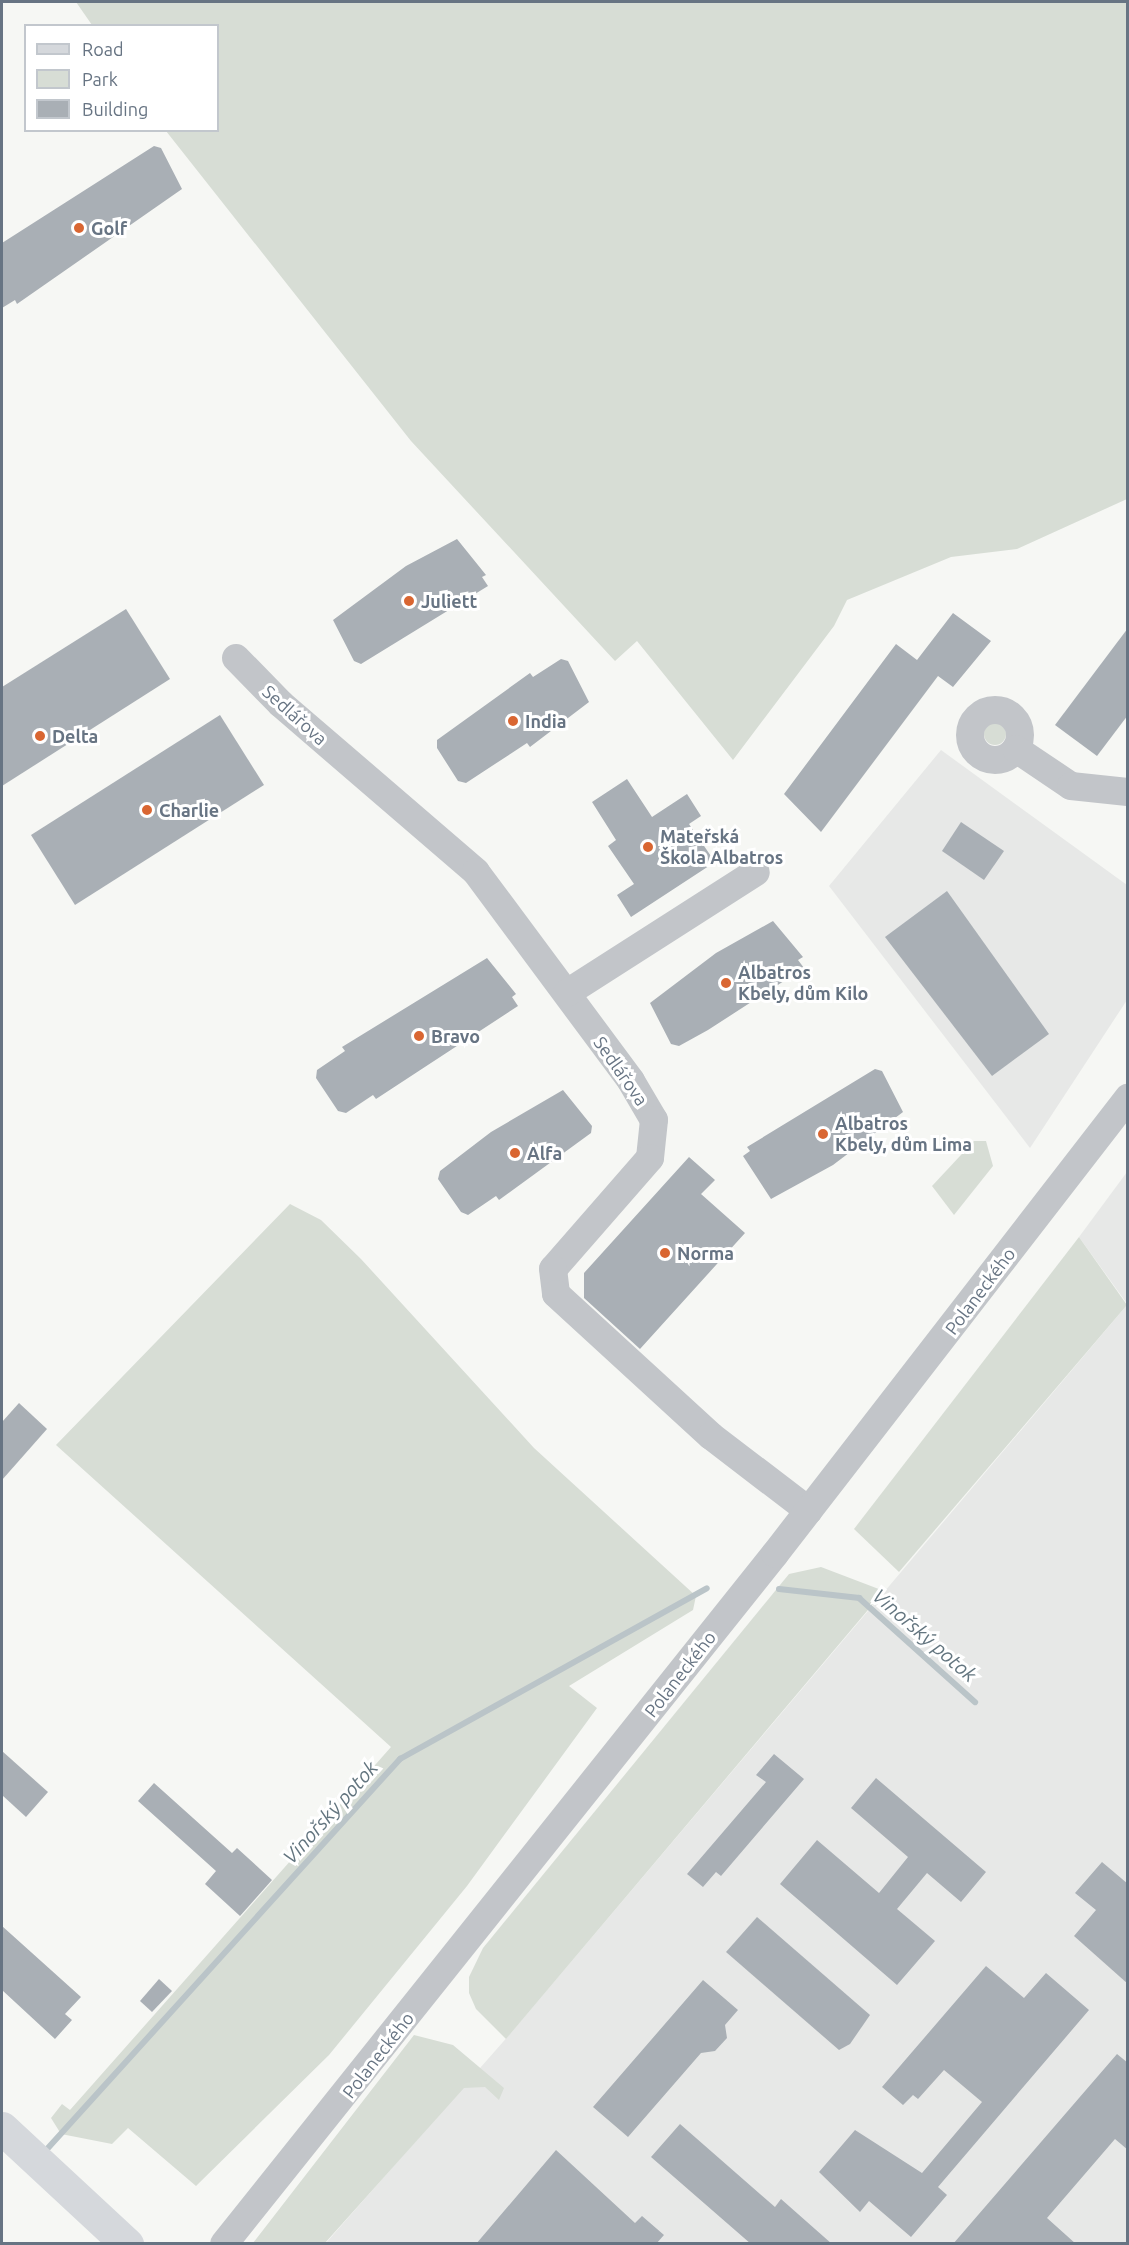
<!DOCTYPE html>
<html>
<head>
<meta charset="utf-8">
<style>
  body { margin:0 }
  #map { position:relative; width:1129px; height:2245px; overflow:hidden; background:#f6f7f4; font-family:Ubuntu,sans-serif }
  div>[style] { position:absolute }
  .built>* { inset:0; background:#e7e8e7 }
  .green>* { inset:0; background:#d7ddd5 }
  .round { border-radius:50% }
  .stream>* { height:6px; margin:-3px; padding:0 3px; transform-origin:3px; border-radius:3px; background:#bac4c8 }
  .building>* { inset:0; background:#a9afb5 }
  .minor>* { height:28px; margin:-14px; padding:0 14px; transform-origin:14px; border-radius:14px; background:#c2c5c9 }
  .minor>.ring { margin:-14px; padding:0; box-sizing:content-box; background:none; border:28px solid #c2c5c9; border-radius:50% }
  .major>* { height:33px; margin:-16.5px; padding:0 16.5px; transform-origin:16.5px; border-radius:16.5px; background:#d5d8dc }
  .dots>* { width:16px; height:16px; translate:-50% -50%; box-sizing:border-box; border:3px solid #fff; border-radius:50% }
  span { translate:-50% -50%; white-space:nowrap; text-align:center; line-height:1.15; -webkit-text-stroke:6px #fff; paint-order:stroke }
  .poi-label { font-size:18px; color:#677483; font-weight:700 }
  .left { translate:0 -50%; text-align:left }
  .street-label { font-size:18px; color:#677483 }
  .water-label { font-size:20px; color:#63757f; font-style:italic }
  .frame { position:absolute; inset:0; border:3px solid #677483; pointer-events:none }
  .legend { position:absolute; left:24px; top:24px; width:195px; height:108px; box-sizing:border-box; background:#fff; border:2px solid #c2c7cd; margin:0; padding:8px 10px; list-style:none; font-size:18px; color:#677483 }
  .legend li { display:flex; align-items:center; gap:12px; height:30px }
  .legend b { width:30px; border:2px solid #c2c7cd }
</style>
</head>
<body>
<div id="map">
  <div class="built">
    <div style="clip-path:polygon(941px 750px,1127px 885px,1127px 1000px,1030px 1148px,829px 886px)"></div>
    <div style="clip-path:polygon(1127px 1172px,1128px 1172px,1128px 1305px,1079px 1237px)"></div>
    <div style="clip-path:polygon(1127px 1305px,1127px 2243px,325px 2244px,510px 2034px)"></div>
  </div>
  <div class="green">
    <div style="clip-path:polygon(76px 2px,1127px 2px,1127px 499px,1017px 549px,951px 557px,847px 600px,834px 626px,733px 760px,637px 641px,615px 661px,411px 441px,166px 131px,218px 130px,218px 26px,92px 25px)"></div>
    <div class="round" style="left:984px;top:723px;width:22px;height:22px"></div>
    <div style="clip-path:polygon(974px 1141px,986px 1141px,993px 1166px,954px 1215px,932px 1186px)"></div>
    <div style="clip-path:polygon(290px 1204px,321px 1220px,361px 1259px,534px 1448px,696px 1596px,693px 1610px,569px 1686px,597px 1708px,467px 1886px,329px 2055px,196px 2186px,128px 2128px,112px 2144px,61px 2134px,51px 2118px,62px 2104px,70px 2110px,391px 1747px,56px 1445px)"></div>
    <div style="clip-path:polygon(1079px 1237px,1127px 1305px,899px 1572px,854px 1529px)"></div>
    <div style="clip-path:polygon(821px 1567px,884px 1591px,506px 2039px,476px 2009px,469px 1993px,469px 1977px,483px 1948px,789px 1574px)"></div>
    <div style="clip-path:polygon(414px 2035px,453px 2045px,504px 2088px,499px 2100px,485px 2087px,464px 2088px,325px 2243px,253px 2243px)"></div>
  </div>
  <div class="stream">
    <div style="left:779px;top:1589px;width:81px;rotate:6.4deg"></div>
    <div style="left:859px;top:1598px;width:156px;rotate:41.9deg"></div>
    <div style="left:48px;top:2148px;width:525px;rotate:-47.86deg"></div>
    <div style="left:400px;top:1759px;width:351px;rotate:-29.1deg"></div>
  </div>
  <div class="building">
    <div style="clip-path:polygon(154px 146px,161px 148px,182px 189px,17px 304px,15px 300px,2px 308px,2px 243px)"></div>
    <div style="clip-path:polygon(457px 539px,486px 575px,482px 577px,488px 586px,361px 664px,354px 661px,333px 620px,406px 566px)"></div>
    <div style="clip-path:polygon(126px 609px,170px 679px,2px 786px,2px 687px)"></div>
    <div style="clip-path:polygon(953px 613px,991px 641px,953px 687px,938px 676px,821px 832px,784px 794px,896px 644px,917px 660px)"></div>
    <div style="clip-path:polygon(1128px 628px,1128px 715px,1097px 756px,1055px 725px)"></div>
    <div style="clip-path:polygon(561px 659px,568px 661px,589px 702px,530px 747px,527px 743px,466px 783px,458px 781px,437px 748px,437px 740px,530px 673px,533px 677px)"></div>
    <div style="clip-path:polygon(220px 715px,264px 785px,75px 905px,31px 835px)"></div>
    <div style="clip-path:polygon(627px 779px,652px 817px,687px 794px,701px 816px,689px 824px,715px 862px,631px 917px,617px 895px,634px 884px,608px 846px,616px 840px,592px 802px)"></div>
    <div style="clip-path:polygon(961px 822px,1004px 851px,984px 880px,942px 851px)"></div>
    <div style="clip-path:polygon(947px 891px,1049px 1034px,992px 1076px,885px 937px)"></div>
    <div style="clip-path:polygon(773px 921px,803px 957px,798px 960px,804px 968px,708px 1030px,679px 1046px,671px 1044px,650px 1003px,716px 953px)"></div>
    <div style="clip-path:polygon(487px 958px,516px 994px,512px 997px,518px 1006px,376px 1099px,373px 1095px,346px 1113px,338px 1111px,316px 1078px,317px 1070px,345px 1051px,342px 1047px)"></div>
    <div style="clip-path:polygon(875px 1069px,882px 1071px,903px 1112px,833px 1165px,771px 1199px,743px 1156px,750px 1151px,747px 1147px)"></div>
    <div style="clip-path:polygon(563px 1090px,592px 1126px,591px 1133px,499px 1200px,496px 1196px,468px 1215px,461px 1212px,438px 1179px,440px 1171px,491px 1132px)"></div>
    <div style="clip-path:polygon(689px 1157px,715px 1180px,701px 1194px,745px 1233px,640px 1349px,584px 1298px,584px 1273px)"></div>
    <div style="clip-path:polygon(19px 1403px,47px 1429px,2px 1480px,2px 1422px)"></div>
    <div style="clip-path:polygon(2px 1751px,48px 1792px,26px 1817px,2px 1795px)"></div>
    <div style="clip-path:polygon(774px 1754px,804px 1779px,721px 1876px,716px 1872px,703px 1887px,687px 1874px,766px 1782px,756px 1775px)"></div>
    <div style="clip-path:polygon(876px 1778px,986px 1872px,961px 1902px,927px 1873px,897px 1909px,935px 1941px,897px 1985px,780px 1884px,817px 1840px,879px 1893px,908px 1857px,851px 1808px)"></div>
    <div style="clip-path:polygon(154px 1783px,232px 1853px,237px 1848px,272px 1880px,240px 1916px,205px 1884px,216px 1871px,138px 1801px)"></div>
    <div style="clip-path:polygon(1102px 1862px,1128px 1884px,1128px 1984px,1074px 1936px,1096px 1910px,1075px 1893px)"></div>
    <div style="clip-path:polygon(757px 1917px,870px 2015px,850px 2044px,839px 2050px,726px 1952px)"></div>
    <div style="clip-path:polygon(2px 1926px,81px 1997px,65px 2014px,72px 2020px,55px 2039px,2px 1990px)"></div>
    <div style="clip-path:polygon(986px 1966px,1024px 1998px,1046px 1973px,1089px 2010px,938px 2187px,947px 2195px,911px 2237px,869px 2201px,860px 2212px,819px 2172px,855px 2130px,922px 2173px,982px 2102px,944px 2070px,918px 2099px,913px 2095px,903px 2105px,882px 2087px)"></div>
    <div style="clip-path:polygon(159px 1979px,172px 1991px,152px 2012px,140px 2001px)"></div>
    <div style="clip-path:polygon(703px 1980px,738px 2010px,725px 2025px,727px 2038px,715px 2051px,701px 2053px,628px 2137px,593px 2107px)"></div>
    <div style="clip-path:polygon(1117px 2054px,1128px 2063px,1128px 2150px,1115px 2139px,1047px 2218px,1076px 2244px,953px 2244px)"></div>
    <div style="clip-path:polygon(680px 2124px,775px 2207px,781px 2199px,832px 2244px,751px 2244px,651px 2157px)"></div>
    <div style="clip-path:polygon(556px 2150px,635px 2223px,642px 2216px,664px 2235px,656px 2244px,476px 2244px)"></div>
  </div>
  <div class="minor">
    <div style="left:236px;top:658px;width:64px;rotate:45.6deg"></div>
    <div style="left:281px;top:704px;width:257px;rotate:40.7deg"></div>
    <div style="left:476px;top:872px;width:260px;rotate:53.4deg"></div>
    <div style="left:631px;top:1081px;width:45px;rotate:59.5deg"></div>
    <div style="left:654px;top:1120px;width:38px;rotate:96deg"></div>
    <div style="left:650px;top:1158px;width:147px;rotate:131.1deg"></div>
    <div style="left:553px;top:1269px;width:25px;rotate:83deg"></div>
    <div style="left:556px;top:1294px;width:210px;rotate:42.5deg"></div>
    <div style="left:711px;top:1436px;width:123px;rotate:37.4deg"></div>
    <div class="ring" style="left:970px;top:710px;width:22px;height:22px"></div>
    <div style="left:1016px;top:749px;width:66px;rotate:33.9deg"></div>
    <div style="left:1071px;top:786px;width:57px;rotate:6deg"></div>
    <div style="left:567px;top:993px;width:224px;rotate:-32.6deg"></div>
    <div style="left:224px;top:2244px;width:883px;rotate:-51.39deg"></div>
    <div style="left:775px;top:1554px;width:577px;rotate:-52.26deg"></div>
  </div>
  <div class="major">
    <div style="left:2px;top:2128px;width:171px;rotate:42.9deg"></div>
  </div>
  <div class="dots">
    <div style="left:79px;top:228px;background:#d96632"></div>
    <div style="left:409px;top:601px;background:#d96632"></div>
    <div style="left:513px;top:721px;background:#d96632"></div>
    <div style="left:40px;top:736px;background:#d96632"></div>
    <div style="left:147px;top:810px;background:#d96632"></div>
    <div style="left:648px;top:847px;background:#d96632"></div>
    <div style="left:726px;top:983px;background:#d96632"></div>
    <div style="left:419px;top:1036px;background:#d96632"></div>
    <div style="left:823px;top:1134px;background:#d96632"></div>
    <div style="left:515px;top:1153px;background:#d96632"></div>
    <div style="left:665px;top:1253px;background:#d96632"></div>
  </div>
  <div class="poi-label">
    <span class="left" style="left:91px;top:228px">Golf</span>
    <span class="left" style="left:421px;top:601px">Juliett</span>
    <span class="left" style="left:525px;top:721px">India</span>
    <span class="left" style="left:52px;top:736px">Delta</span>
    <span class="left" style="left:159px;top:810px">Charlie</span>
    <span class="left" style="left:660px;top:847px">Mateřská<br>Škola Albatros</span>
    <span class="left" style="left:738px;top:983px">Albatros<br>Kbely, dům Kilo</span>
    <span class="left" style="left:431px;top:1036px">Bravo</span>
    <span class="left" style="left:835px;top:1134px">Albatros<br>Kbely, dům Lima</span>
    <span class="left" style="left:527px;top:1153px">Alfa</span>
    <span class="left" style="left:677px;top:1253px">Norma</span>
  </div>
  <div class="street-label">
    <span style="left:295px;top:715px;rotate:42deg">Sedlářova</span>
    <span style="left:621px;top:1071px;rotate:55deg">Sedlářova</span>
    <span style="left:980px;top:1291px;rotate:-53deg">Polaneckého</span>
    <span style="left:680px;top:1674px;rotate:-52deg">Polaneckého</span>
    <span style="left:378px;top:2055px;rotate:-52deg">Polaneckého</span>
  </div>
  <div class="water-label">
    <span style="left:925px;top:1635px;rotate:41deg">Vinořský potok</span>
    <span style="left:330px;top:1812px;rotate:-48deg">Vinořský potok</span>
  </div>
  <div class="frame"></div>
  <ul class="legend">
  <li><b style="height:8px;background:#d5d8dc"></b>Road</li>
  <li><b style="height:16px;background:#d7ddd5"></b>Park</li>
  <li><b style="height:16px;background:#a9afb5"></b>Building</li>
  </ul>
</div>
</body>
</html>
